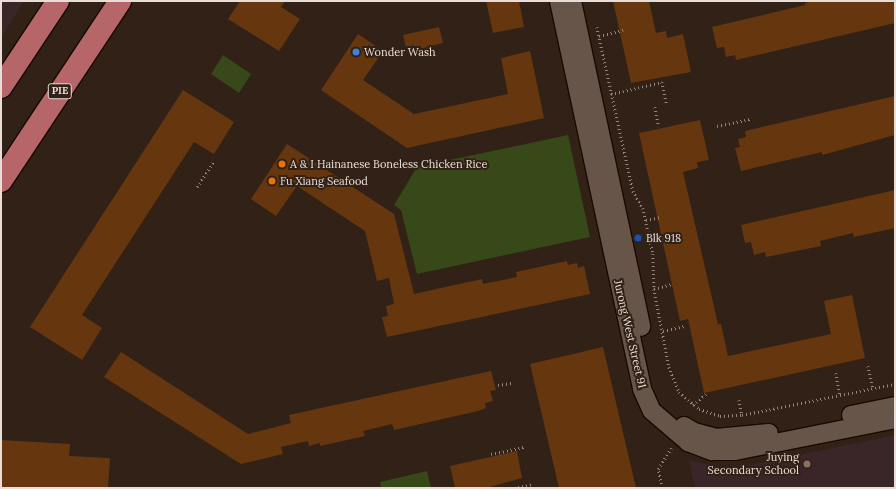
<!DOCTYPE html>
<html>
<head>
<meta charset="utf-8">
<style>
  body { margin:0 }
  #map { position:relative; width:896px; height:489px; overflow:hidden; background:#312116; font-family:Lora,serif }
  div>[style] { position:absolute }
  .education>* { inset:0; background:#3a2628 }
  .green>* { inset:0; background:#374919 }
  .building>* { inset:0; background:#66370f }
  .path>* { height:2.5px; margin-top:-1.25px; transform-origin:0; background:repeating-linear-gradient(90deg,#93867d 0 1px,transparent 0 4px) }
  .roads { filter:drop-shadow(1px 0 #180a02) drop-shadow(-1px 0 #180a02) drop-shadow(0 1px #180a02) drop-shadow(0 -1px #180a02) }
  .street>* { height:18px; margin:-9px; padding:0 9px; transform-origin:9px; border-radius:9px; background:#685549 }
  .highway>* { height:22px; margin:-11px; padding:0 11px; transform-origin:11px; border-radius:11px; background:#b66568 }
  .dots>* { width:11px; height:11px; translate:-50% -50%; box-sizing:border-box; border:2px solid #312116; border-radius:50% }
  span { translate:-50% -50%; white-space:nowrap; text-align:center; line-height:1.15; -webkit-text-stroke:4px #312116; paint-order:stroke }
  .shield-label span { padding:1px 3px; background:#312116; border:1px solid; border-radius:3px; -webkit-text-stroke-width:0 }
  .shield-label { font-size:10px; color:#e9ded7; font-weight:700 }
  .poi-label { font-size:11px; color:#e9ded7 }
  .left { translate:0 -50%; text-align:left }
  .right { translate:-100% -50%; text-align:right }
  .street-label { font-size:11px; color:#e9ded7 }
  .frame { position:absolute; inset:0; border:2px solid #e9ded7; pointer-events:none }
</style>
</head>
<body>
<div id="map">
  <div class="education">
    <div style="clip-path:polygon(1px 1px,24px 1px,1px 38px)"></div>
    <div style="clip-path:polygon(895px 435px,895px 488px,695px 488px,689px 460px,717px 467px,741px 467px)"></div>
  </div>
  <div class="green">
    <div style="clip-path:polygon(223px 55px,251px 74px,239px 93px,211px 74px)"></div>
    <div style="clip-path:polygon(568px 135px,590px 237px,417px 274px,401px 210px,394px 205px,417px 167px)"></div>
    <div style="clip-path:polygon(427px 471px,431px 488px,381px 488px,380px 482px)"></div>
  </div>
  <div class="building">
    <div style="clip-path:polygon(240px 1px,285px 1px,281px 7px,300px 19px,279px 51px,228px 19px)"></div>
    <div style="clip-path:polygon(486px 1px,519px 1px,524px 27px,493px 33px)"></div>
    <div style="clip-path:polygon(613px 1px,649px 1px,656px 33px,666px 31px,667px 38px,683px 34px,691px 72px,631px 83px)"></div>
    <div style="clip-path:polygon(812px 1px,895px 1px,895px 23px,736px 60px,735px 55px,726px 57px,724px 47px,717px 48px,712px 27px,805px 5px,805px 3px)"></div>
    <div style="clip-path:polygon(439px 27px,443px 43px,407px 52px,403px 35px)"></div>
    <div style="clip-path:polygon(358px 34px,383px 51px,363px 80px,414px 114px,508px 94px,501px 58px,530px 51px,544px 118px,407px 148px,321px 90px)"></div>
    <div style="clip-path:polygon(183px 90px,234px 122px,214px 154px,194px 142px,82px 315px,102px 328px,82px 360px,30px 327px)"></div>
    <div style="clip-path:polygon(895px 96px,895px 135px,822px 155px,822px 152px,741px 171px,735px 148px,740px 147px,738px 139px,746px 137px,745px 131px)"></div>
    <div style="clip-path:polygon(700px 120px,709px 160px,697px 162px,698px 168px,683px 172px,718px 324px,721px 324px,728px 356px,831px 334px,824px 301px,852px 295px,865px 358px,704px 393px,688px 319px,680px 321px,639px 133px)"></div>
    <div style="clip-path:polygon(287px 144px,394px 214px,414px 294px,482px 279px,483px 284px,517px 277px,516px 272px,567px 261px,568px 265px,577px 263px,578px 268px,584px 266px,590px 294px,387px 337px,382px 317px,388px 316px,386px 306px,394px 304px,389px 278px,377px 281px,365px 231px,297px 186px,276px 216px,251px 199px)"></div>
    <div style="clip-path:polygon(895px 190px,895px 228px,854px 237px,853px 233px,820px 241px,821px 246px,766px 257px,765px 252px,754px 255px,751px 242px,745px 243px,741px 225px)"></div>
    <div style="clip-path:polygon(603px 347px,636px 488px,559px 488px,530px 364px)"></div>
    <div style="clip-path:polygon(121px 352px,248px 434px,291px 423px,289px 415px,491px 371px,496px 390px,490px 391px,493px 401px,485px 403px,486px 408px,478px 411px,394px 430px,392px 424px,363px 431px,365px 436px,320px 446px,320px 443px,309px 446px,308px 441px,281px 447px,283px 454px,241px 464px,104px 377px)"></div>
    <div style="clip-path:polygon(1px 440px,70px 444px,69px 456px,110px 458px,108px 488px,1px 488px)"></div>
    <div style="clip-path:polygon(517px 451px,522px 478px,486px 488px,455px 488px,450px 466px)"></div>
  </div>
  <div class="path">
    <div style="left:597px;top:27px;width:168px;rotate:77.6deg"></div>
    <div style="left:633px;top:191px;width:20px;rotate:60deg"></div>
    <div style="left:643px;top:208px;width:47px;rotate:77.7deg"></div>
    <div style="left:653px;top:254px;width:35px;rotate:88deg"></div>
    <div style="left:654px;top:289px;width:79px;rotate:79.1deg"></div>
    <div style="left:669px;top:367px;width:27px;rotate:68deg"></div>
    <div style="left:679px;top:392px;width:26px;rotate:40deg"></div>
    <div style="left:699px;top:409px;width:22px;rotate:18deg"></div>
    <div style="left:720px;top:416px;width:22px;rotate:-3deg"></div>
    <div style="left:742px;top:415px;width:156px;rotate:-11.5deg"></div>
    <div style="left:599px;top:36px;width:25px;rotate:-14deg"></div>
    <div style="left:611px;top:94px;width:52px;rotate:-13.2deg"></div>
    <div style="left:662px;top:82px;width:24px;rotate:78deg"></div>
    <div style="left:655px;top:107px;width:20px;rotate:79deg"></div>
    <div style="left:717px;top:126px;width:34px;rotate:-12deg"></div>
    <div style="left:197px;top:187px;width:30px;rotate:-57deg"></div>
    <div style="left:646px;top:220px;width:15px;rotate:-11deg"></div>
    <div style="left:654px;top:289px;width:19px;rotate:-16deg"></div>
    <div style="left:663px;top:331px;width:23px;rotate:-13deg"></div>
    <div style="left:868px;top:366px;width:23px;rotate:77deg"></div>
    <div style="left:836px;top:373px;width:22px;rotate:80deg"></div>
    <div style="left:498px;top:385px;width:14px;rotate:-8deg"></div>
    <div style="left:739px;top:400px;width:15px;rotate:79deg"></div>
    <div style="left:693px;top:405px;width:18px;rotate:-41deg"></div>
    <div style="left:491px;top:454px;width:35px;rotate:-12deg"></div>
    <div style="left:514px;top:488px;width:19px;rotate:-12deg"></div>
    <div style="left:662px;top:488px;width:19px;rotate:-102deg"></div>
    <div style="left:658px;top:469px;width:25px;rotate:-58deg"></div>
  </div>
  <div class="roads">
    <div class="street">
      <div style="left:559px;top:1px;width:397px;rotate:77.9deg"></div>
      <div style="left:642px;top:389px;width:24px;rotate:66deg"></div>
      <div style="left:652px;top:411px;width:48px;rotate:40.7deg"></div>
      <div style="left:688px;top:442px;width:26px;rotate:21deg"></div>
      <div style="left:712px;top:451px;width:23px"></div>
      <div style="left:735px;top:451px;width:163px;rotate:-11.3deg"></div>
      <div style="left:572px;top:1px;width:333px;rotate:78deg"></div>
      <div style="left:851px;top:415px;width:45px;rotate:-11.6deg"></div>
      <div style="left:684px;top:426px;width:12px;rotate:31deg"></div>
      <div style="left:694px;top:432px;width:23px;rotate:15deg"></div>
      <div style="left:716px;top:438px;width:53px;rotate:-5.4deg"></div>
    </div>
    <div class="highway">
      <div style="left:1px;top:87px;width:103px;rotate:-56.5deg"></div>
      <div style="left:1px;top:181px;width:216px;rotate:-56.5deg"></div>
    </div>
  </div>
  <div class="dots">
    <div style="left:356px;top:52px;background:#3f7fe0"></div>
    <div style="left:282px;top:164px;background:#e8710a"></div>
    <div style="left:272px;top:181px;background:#e8710a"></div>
    <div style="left:638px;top:238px;background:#1a4fb4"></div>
    <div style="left:807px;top:464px;background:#8d6e63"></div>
  </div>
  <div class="shield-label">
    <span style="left:60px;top:91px">PIE</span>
  </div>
  <div class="poi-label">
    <span class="left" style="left:364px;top:52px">Wonder Wash</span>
    <span class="left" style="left:290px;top:164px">A &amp; I Hainanese Boneless Chicken Rice</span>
    <span class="left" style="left:280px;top:181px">Fu Xiang Seafood</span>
    <span class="left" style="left:646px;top:238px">Blk 918</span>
    <span class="right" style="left:799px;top:464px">Juying<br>Secondary School</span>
  </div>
  <div class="street-label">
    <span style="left:630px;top:334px;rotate:77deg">Jurong West Street 91</span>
  </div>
  <div class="frame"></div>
</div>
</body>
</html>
